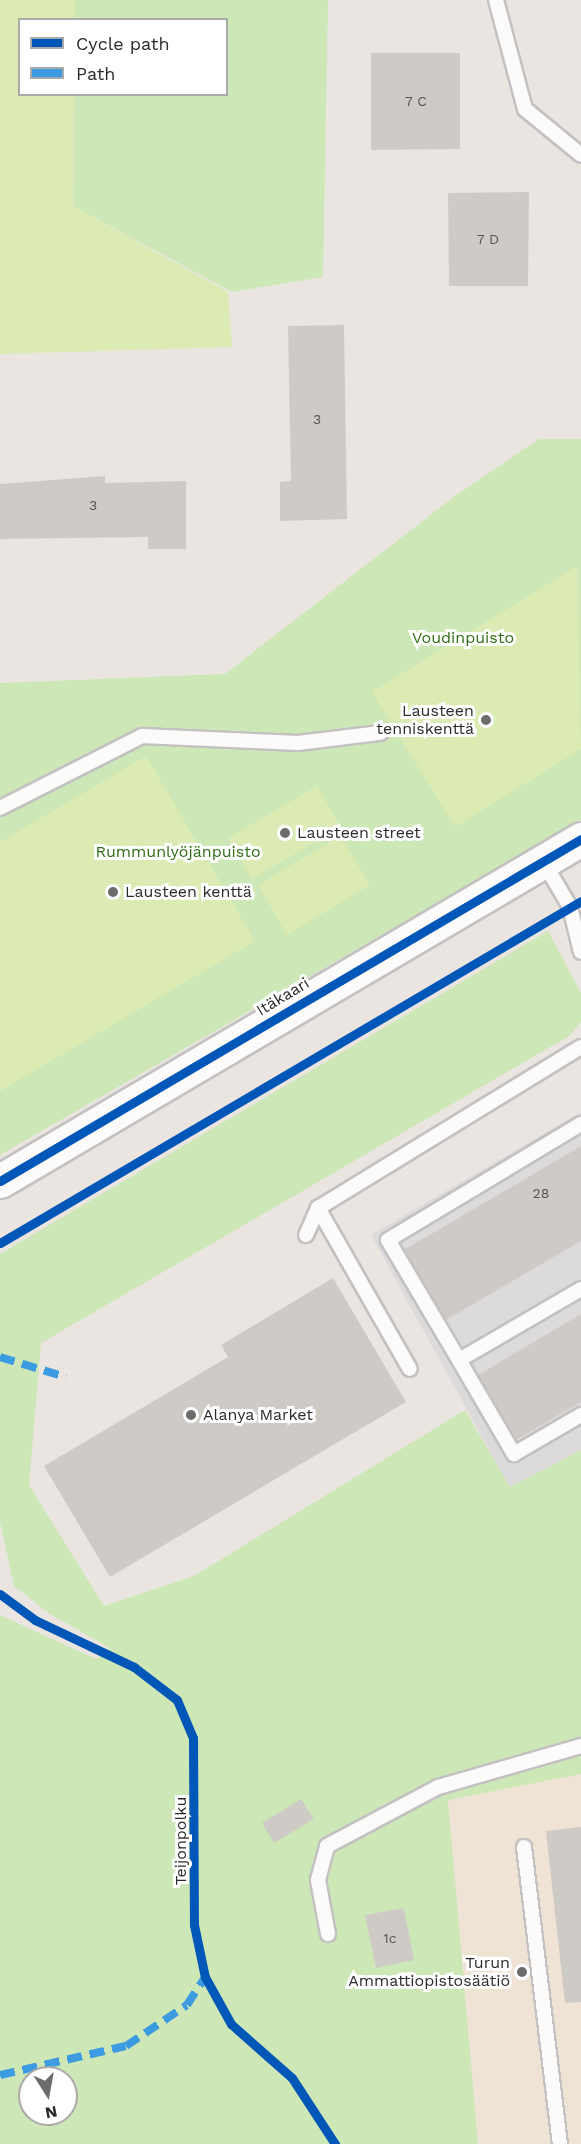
<!DOCTYPE html>
<html>
<head>
<meta charset="utf-8">
<style>
  body { margin:0 }
  #map { position:relative; width:581px; height:2144px; overflow:hidden; background:#eae5e0; font-family:"Work Sans",sans-serif }
  div>[style] { position:absolute }
  .industrial>* { inset:0; background:#dddadc }
  .education>* { inset:0; background:#eee3d4 }
  .green>* { inset:0; background:#cee7b6 }
  .pitch>* { inset:0; background:#dbebb3 }
  .building>* { inset:0; background:#cecbc7 }
  .roads { filter:drop-shadow(2px 0 #c3c1c2) drop-shadow(-2px 0 #c3c1c2) drop-shadow(0 2px #c3c1c2) drop-shadow(0 -2px #c3c1c2) }
  .service>* { height:14px; margin:-7px; padding:0 7px; transform-origin:7px; border-radius:7px; background:#fcfbfa }
  .tertiary>* { height:33px; margin:-16.5px; padding:0 16.5px; transform-origin:16.5px; border-radius:16.5px; background:#fcfbfa }
  .quiet>* { height:8px; margin-top:-4px; transform-origin:0; background:repeating-linear-gradient(90deg,#3d9ce1 0 15px,transparent 0 23px) }
  .cycleway>* { height:9px; margin:-4.5px; padding:0 4.5px; transform-origin:4.5px; border-radius:4.5px; background:#0057b8 }
  .dots>* { width:16px; height:16px; translate:-50% -50%; box-sizing:border-box; border:3px solid #fff; border-radius:50% }
  span { translate:-50% -50%; white-space:nowrap; text-align:center; line-height:1.15; -webkit-text-stroke:6px #fff; paint-order:stroke }
  .number-label { font-size:14px; color:#565554 }
  .number-label span { -webkit-text-stroke-width:0 }
  .park-label { font-size:16px; color:#2f6e15 }
  .poi-label { font-size:16px; color:#2b2b2b }
  .right { translate:-100% -50%; text-align:right }
  .left { translate:0 -50%; text-align:left }
  .street-label { font-size:16px; color:#2b2b2b }
  .legend { position:absolute; left:18px; top:18px; width:210px; height:78px; box-sizing:border-box; background:#fff; border:2px solid #aaa; margin:0; padding:8px 10px; list-style:none; font-size:18px; color:#2b2b2b }
  .legend li { display:flex; align-items:center; gap:12px; height:30px }
  .legend b { width:30px; border:2px solid #aaa }
  .north { position:absolute; left:18px; top:2066px; width:60px; height:60px; box-sizing:border-box; background:#fff; border:2px solid #aaa; border-radius:50%; rotate:169deg; font-size:16px; font-weight:700; line-height:24px; text-align:center; color:#2b2b2b }
  .north::after { content:''; display:block; margin:auto; width:21px; height:27px; background:#6e6c6a; clip-path:polygon(50% 0,100% 100%,50% 72%,0 100%) }
</style>
</head>
<body>
<div id="map">
  <div class="industrial">
    <div style="clip-path:polygon(581px 1112px,581px 1450px,510px 1488px,371px 1235px)"></div>
  </div>
  <div class="education">
    <div style="clip-path:polygon(581px 1774px,581px 2144px,478px 2144px,448px 1800px)"></div>
  </div>
  <div class="green">
    <div style="clip-path:polygon(75px 0,328px 0,323px 277px,232px 292px,73px 206px,74px 95px,226px 94px,226px 20px,75px 19px)"></div>
    <div style="clip-path:polygon(539px 439px,581px 439px,581px 820px,0 1155px,0 683px,225px 674px,455px 496px)"></div>
    <div style="clip-path:polygon(evenodd,548px 931px,581px 993px,581px 1022px,569px 1036px,41px 1343px,29px 1485px,104px 1606px,194px 1576px,465px 1410px,510px 1487px,581px 1450px,581px 1774px,448px 1800px,478px 2144px,0 2144px,0 1615px,96px 1659px,110px 1648px,50px 1614px,14px 1586px,0 1522px,0 1254px,548px 931px,30px 2078px,66px 2078px,66px 2114px,30px 2114px,30px 2078px)"></div>
  </div>
  <div class="pitch">
    <div style="clip-path:polygon(0 0,75px 0,75px 19px,20px 20px,20px 94px,74px 95px,73px 206px,228px 292px,232px 347px,0 354px)"></div>
    <div style="clip-path:polygon(577px 566px,581px 749px,455px 827px,372px 692px)"></div>
    <div style="clip-path:polygon(146px 756px,255px 941px,0 1091px,0 842px)"></div>
    <div style="clip-path:polygon(317px 786px,341px 827px,252px 879px,228px 838px)"></div>
    <div style="clip-path:polygon(340px 836px,370px 885px,287px 935px,258px 885px)"></div>
  </div>
  <div class="building">
    <div style="clip-path:polygon(371px 53px,460px 53px,460px 149px,371px 150px)"></div>
    <div style="clip-path:polygon(529px 192px,528px 286px,449px 286px,448px 193px)"></div>
    <div style="clip-path:polygon(344px 325px,347px 519px,280px 521px,280px 482px,291px 481px,288px 326px)"></div>
    <div style="clip-path:polygon(105px 476px,105px 483px,186px 481px,186px 549px,148px 549px,148px 537px,0 539px,0 484px)"></div>
    <div style="clip-path:polygon(581px 1146px,581px 1241px,446px 1320px,404px 1250px)"></div>
    <div style="clip-path:polygon(333px 1278px,406px 1402px,110px 1577px,44px 1466px,228px 1357px,221px 1345px)"></div>
    <div style="clip-path:polygon(581px 1314px,581px 1402px,516px 1440px,478px 1375px)"></div>
    <div style="clip-path:polygon(301px 1799px,314px 1819px,274px 1843px,262px 1823px)"></div>
    <div style="clip-path:polygon(581px 1827px,581px 2002px,565px 2003px,546px 1831px)"></div>
    <div style="clip-path:polygon(404px 1908px,414px 1960px,376px 1968px,365px 1915px)"></div>
  </div>
  <div class="roads">
    <div class="service">
      <div style="left:496px;top:0;width:113px;rotate:75.1deg"></div>
      <div style="left:525px;top:109px;width:72px;rotate:39.4deg"></div>
      <div style="left:0;top:808px;width:159px;rotate:-26.9deg"></div>
      <div style="left:142px;top:736px;width:156px;rotate:2.6deg"></div>
      <div style="left:298px;top:743px;width:83px;rotate:-7deg"></div>
      <div style="left:543px;top:861px;width:53px;rotate:59.6deg"></div>
      <div style="left:570px;top:907px;width:46px;rotate:76.3deg"></div>
      <div style="left:318px;top:1208px;width:185px;rotate:60.3deg"></div>
      <div style="left:306px;top:1235px;width:30px;rotate:-66deg"></div>
      <div style="left:318px;top:1208px;width:308px;rotate:-31.5deg"></div>
      <div style="left:581px;top:1289px;width:141px;rotate:149.8deg"></div>
      <div style="left:459px;top:1360px;width:109px;rotate:59.7deg"></div>
      <div style="left:514px;top:1454px;width:78px;rotate:-30.2deg"></div>
      <div style="left:459px;top:1360px;width:139px;rotate:-120.6deg"></div>
      <div style="left:388px;top:1240px;width:225px;rotate:-31deg"></div>
      <div style="left:524px;top:1847px;width:299px;rotate:83.1deg"></div>
      <div style="left:328px;top:1934px;width:55px;rotate:-100.5deg"></div>
      <div style="left:318px;top:1880px;width:35px;rotate:-75deg"></div>
      <div style="left:327px;top:1846px;width:126px;rotate:-28deg"></div>
      <div style="left:438px;top:1787px;width:149px;rotate:-16deg"></div>
    </div>
    <div class="tertiary">
      <div style="left:0;top:1181px;width:674px;rotate:-30.48deg"></div>
    </div>
  </div>
  <div class="quiet">
    <div style="left:0;top:1357px;width:69px;rotate:16.9deg"></div>
    <div style="left:0;top:2075px;width:129px;rotate:-13deg"></div>
    <div style="left:126px;top:2046px;width:73px;rotate:-33.9deg"></div>
    <div style="left:187px;top:2005px;width:33px;rotate:-57deg"></div>
  </div>
  <div class="cycleway">
    <div style="left:0;top:1181px;width:674px;rotate:-30.48deg"></div>
    <div style="left:0;top:1243px;width:674px;rotate:-30.48deg"></div>
    <div style="left:0;top:1594px;width:44px;rotate:36.6deg"></div>
    <div style="left:35px;top:1620px;width:110px;rotate:25.4deg"></div>
    <div style="left:134px;top:1667px;width:54px;rotate:37.5deg"></div>
    <div style="left:177px;top:1700px;width:41px;rotate:67.2deg"></div>
    <div style="left:193px;top:1738px;width:187px;rotate:89.7deg"></div>
    <div style="left:194px;top:1925px;width:53px;rotate:78.1deg"></div>
    <div style="left:205px;top:1977px;width:54px;rotate:61deg"></div>
    <div style="left:231px;top:2024px;width:81px;rotate:41.5deg"></div>
    <div style="left:292px;top:2078px;width:79px;rotate:56.9deg"></div>
  </div>
  <div class="dots">
    <div style="left:486px;top:720px;background:#6e6c6a"></div>
    <div style="left:285px;top:833px;background:#6e6c6a"></div>
    <div style="left:113px;top:892px;background:#6e6c6a"></div>
    <div style="left:191px;top:1415px;background:#6e6c6a"></div>
    <div style="left:522px;top:1972px;background:#6e6c6a"></div>
  </div>
  <div class="number-label">
    <span style="left:416px;top:101px">7 C</span>
    <span style="left:488px;top:239px">7 D</span>
    <span style="left:317px;top:419px">3</span>
    <span style="left:93px;top:505px">3</span>
    <span style="left:541px;top:1193px">28</span>
    <span style="left:390px;top:1938px">1c</span>
  </div>
  <div class="park-label">
    <span style="left:463px;top:638px">Voudinpuisto</span>
    <span style="left:178px;top:852px">Rummunlyöjänpuisto</span>
  </div>
  <div class="poi-label">
    <span class="right" style="left:474px;top:720px">Lausteen<br>tenniskenttä</span>
    <span class="left" style="left:297px;top:833px">Lausteen street</span>
    <span class="left" style="left:125px;top:892px">Lausteen kenttä</span>
    <span class="left" style="left:203px;top:1415px">Alanya Market</span>
    <span class="right" style="left:510px;top:1972px">Turun<br>Ammattiopistosäätiö</span>
  </div>
  <div class="street-label">
    <span style="left:283px;top:997px;rotate:-31deg">Itäkaari</span>
    <span style="left:181px;top:1841px;rotate:-90deg">Teijonpolku</span>
  </div>
  <ul class="legend">
  <li><b style="height:8px;background:#0057b8"></b>Cycle path</li>
  <li><b style="height:8px;background:#3d9ce1"></b>Path</li>
  </ul>
  <div class="north">N</div>
</div>
</body>
</html>
